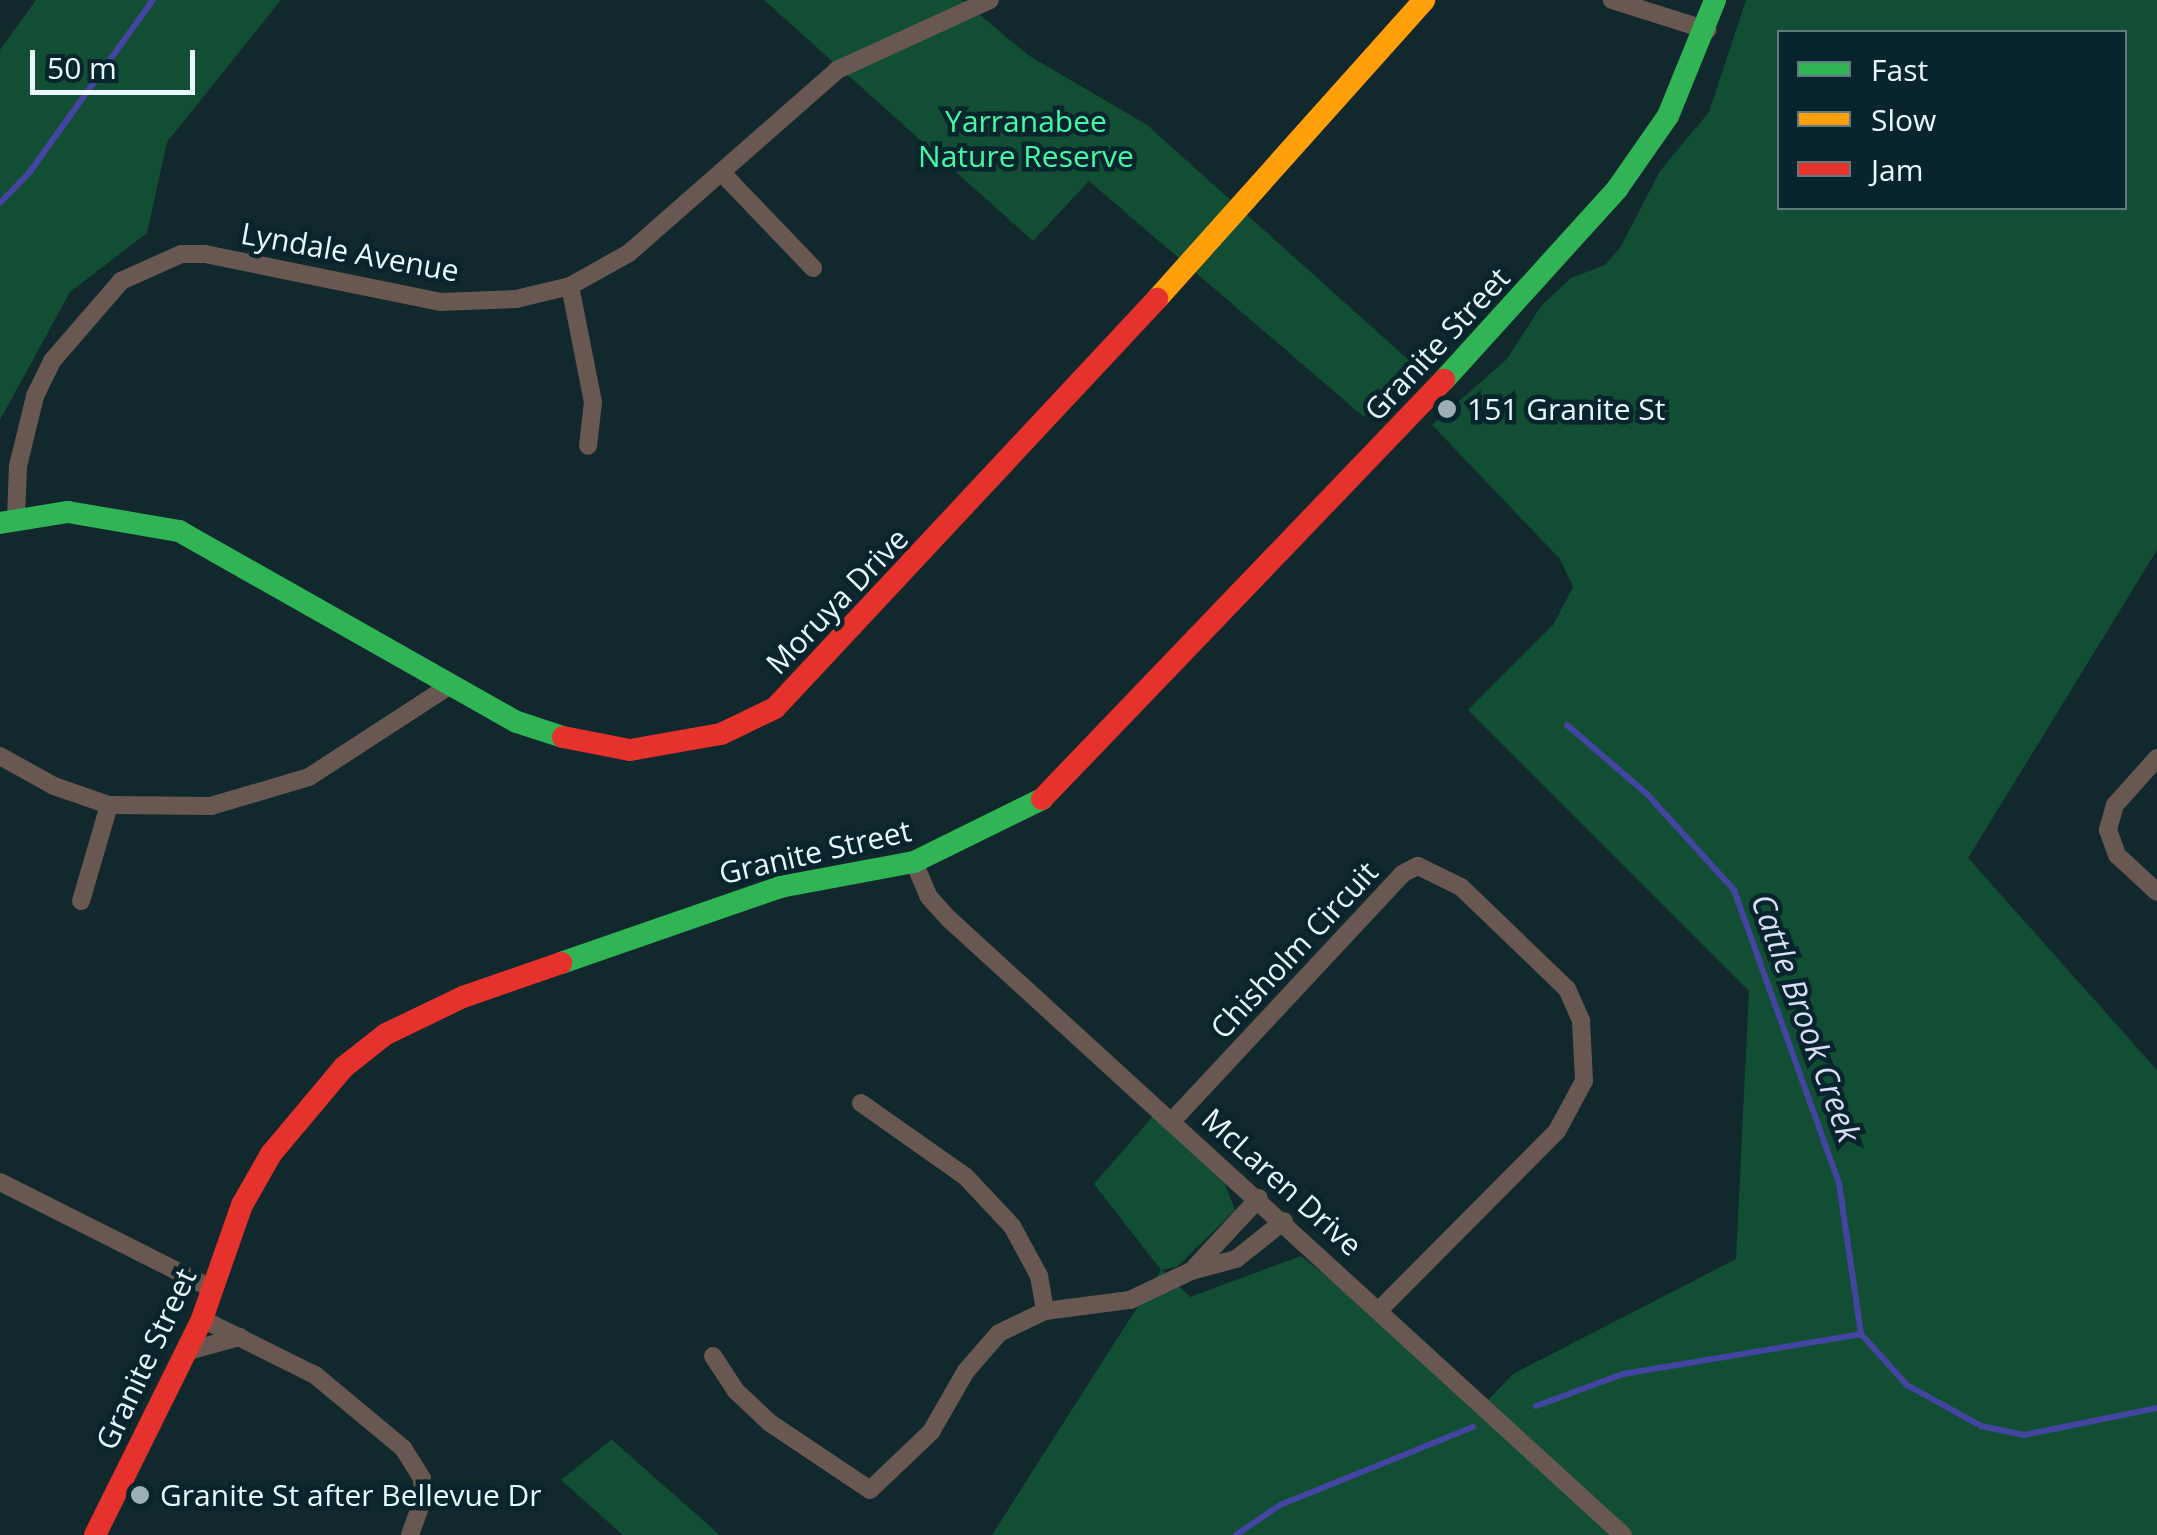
<!DOCTYPE html>
<html>
<head>
<meta charset="utf-8">
<style>
  body { margin:0 }
  #map { position:relative; width:2157px; height:1535px; overflow:hidden; background:#11282d; font-family:"Open Sans",sans-serif }
  div>[style] { position:absolute }
  .green>* { inset:0; background:#124e34 }
  .stream>* { height:6px; margin:-3px; padding:0 3px; transform-origin:3px; border-radius:3px; background:#4345a1 }
  .street>* { height:18px; margin:-9px; padding:0 9px; transform-origin:9px; border-radius:9px; background:#695852 }
  .fast>* { height:22px; margin:-11px; padding:0 11px; transform-origin:11px; border-radius:11px; background:#30b455 }
  .slow>* { height:22px; margin:-11px; padding:0 11px; transform-origin:11px; border-radius:11px; background:#ff9f0a }
  .jam>* { height:22px; margin:-11px; padding:0 11px; transform-origin:11px; border-radius:11px; background:#e5322d }
  .dots>* { width:28px; height:28px; translate:-50% -50%; box-sizing:border-box; border:5px solid #08242c; border-radius:50% }
  span { translate:-50% -50%; white-space:nowrap; text-align:center; line-height:1.15; -webkit-text-stroke:9px #08242c; paint-order:stroke }
  .park-label { font-size:30px; color:#43faa7 }
  .street-label { font-size:30px; color:#e8f8fd }
  .poi-label { font-size:30px; color:#e8f8fd }
  .left { translate:0 -50%; text-align:left }
  .water-label { font-size:32px; color:#d9ddf8; font-style:italic }
  .legend { position:absolute; left:1777px; top:30px; width:350px; height:180px; box-sizing:border-box; background:#08242c; border:2px solid #627980; margin:0; padding:12px 18px; list-style:none; font-size:30px; color:#e8f8fd }
  .legend li { display:flex; align-items:center; gap:20px; height:50px }
  .legend b { width:50px; border:2px solid #627980 }
  .scale { position:absolute; left:30px; top:50px; width:165px; height:45px; box-sizing:border-box; border:5px solid #e8f8fd; border-top:0; padding-left:12px; font-size:30px; line-height:35px; white-space:nowrap; color:#e8f8fd; -webkit-text-stroke:8px #08242c; paint-order:stroke }
</style>
</head>
<body>
<div id="map">
  <div class="green">
    <div style="clip-path:polygon(36px 0,281px 0,167px 142px,147px 233px,70px 292px,0 420px,0 50px)"></div>
    <div style="clip-path:polygon(764px 0,962px 0,1028px 55px,1147px 125px,1413px 364px,1364px 417px,1089px 181px,1033px 241px)"></div>
    <div style="clip-path:polygon(evenodd,1746px 0,2157px 0,2157px 550px,1968px 858px,2157px 1070px,2157px 1535px,992px 1535px,1161px 1270px,1094px 1184px,1153px 1116px,1225px 1184px,1235px 1210px,1177px 1267px,1162px 1270px,1190px 1297px,1301px 1256px,1485px 1403px,1513px 1374px,1736px 1259px,1749px 991px,1468px 710px,1553px 625px,1573px 587px,1560px 559px,1432px 425px,1507px 359px,1541px 306px,1571px 278px,1605px 265px,1620px 248px,1660px 171px,1709px 112px,1746px 0,1780px 32px,2124px 32px,2124px 208px,1780px 208px,1780px 32px)"></div>
    <div style="clip-path:polygon(611px 1440px,612px 1440px,720px 1535px,623px 1535px,561px 1480px)"></div>
  </div>
  <div class="stream">
    <div style="left:0;top:203px;width:42px;rotate:-46deg"></div>
    <div style="left:29px;top:173px;width:213px;rotate:-54.4deg"></div>
    <div style="left:1567px;top:725px;width:106px;rotate:40.8deg"></div>
    <div style="left:1647px;top:794px;width:130px;rotate:47.8deg"></div>
    <div style="left:1734px;top:890px;width:311px;rotate:70.3deg"></div>
    <div style="left:1839px;top:1183px;width:153px;rotate:81.7deg"></div>
    <div style="left:1536px;top:1406px;width:93px;rotate:-20.2deg"></div>
    <div style="left:1623px;top:1374px;width:241px;rotate:-9.5deg"></div>
    <div style="left:1861px;top:1334px;width:69px;rotate:48deg"></div>
    <div style="left:1907px;top:1385px;width:85px;rotate:29deg"></div>
    <div style="left:1981px;top:1426px;width:44px;rotate:11.8deg"></div>
    <div style="left:2024px;top:1435px;width:136px;rotate:-11.5deg"></div>
    <div style="left:1236px;top:1535px;width:53px;rotate:-34.3deg"></div>
    <div style="left:1280px;top:1505px;width:208px;rotate:-22deg"></div>
  </div>
  <div class="street">
    <div style="left:1612px;top:0;width:100px;rotate:17.5deg"></div>
    <div style="left:721px;top:172px;width:133px;rotate:46.2deg"></div>
    <div style="left:570px;top:286px;width:118px;rotate:78.8deg"></div>
    <div style="left:593px;top:402px;width:44px;rotate:96.5deg"></div>
    <div style="left:16px;top:518px;width:52px;rotate:-87.8deg"></div>
    <div style="left:18px;top:466px;width:72px;rotate:-76.3deg"></div>
    <div style="left:35px;top:396px;width:39px;rotate:-64deg"></div>
    <div style="left:52px;top:361px;width:106px;rotate:-49.2deg"></div>
    <div style="left:121px;top:281px;width:66px;rotate:-24.2deg"></div>
    <div style="left:181px;top:254px;width:24px"></div>
    <div style="left:205px;top:254px;width:240px;rotate:11.5deg"></div>
    <div style="left:440px;top:302px;width:76px;rotate:-2.3deg"></div>
    <div style="left:516px;top:299px;width:56px;rotate:-13.5deg"></div>
    <div style="left:570px;top:286px;width:68px;rotate:-29.2deg"></div>
    <div style="left:629px;top:253px;width:277px;rotate:-41.3deg"></div>
    <div style="left:837px;top:70px;width:168px;rotate:-24.6deg"></div>
    <div style="left:0;top:756px;width:62px;rotate:29.1deg"></div>
    <div style="left:54px;top:786px;width:58px;rotate:19.1deg"></div>
    <div style="left:109px;top:805px;width:102px;rotate:0.6deg"></div>
    <div style="left:211px;top:806px;width:102px;rotate:-16.5deg"></div>
    <div style="left:309px;top:777px;width:167px;rotate:-33deg"></div>
    <div style="left:2157px;top:758px;width:63px;rotate:131.8deg"></div>
    <div style="left:2115px;top:805px;width:26px;rotate:106deg"></div>
    <div style="left:2108px;top:830px;width:27px;rotate:70deg"></div>
    <div style="left:2117px;top:855px;width:54px;rotate:42.8deg"></div>
    <div style="left:914px;top:862px;width:38px;rotate:67deg"></div>
    <div style="left:929px;top:897px;width:30px;rotate:48deg"></div>
    <div style="left:949px;top:919px;width:913px;rotate:42.43deg"></div>
    <div style="left:81px;top:901px;width:100px;rotate:-73.7deg"></div>
    <div style="left:861px;top:1103px;width:127px;rotate:35.1deg"></div>
    <div style="left:965px;top:1176px;width:69px;rotate:46.8deg"></div>
    <div style="left:1012px;top:1226px;width:57px;rotate:61.6deg"></div>
    <div style="left:1039px;top:1276px;width:36px;rotate:80deg"></div>
    <div style="left:1173px;top:1120px;width:336px;rotate:-47deg"></div>
    <div style="left:1402px;top:874px;width:18px;rotate:-27deg"></div>
    <div style="left:1418px;top:866px;width:48px;rotate:26deg"></div>
    <div style="left:1461px;top:887px;width:147px;rotate:43.9deg"></div>
    <div style="left:1567px;top:989px;width:35px;rotate:66deg"></div>
    <div style="left:1581px;top:1021px;width:60px;rotate:87.1deg"></div>
    <div style="left:1584px;top:1081px;width:57px;rotate:118.4deg"></div>
    <div style="left:1557px;top:1131px;width:251px;rotate:134.8deg"></div>
    <div style="left:0;top:1182px;width:238px;rotate:26.7deg"></div>
    <div style="left:1195px;top:1267px;width:94px;rotate:-47.2deg"></div>
    <div style="left:202px;top:1319px;width:126px;rotate:26.4deg"></div>
    <div style="left:315px;top:1375px;width:114px;rotate:39.7deg"></div>
    <div style="left:403px;top:1448px;width:36px;rotate:58deg"></div>
    <div style="left:422px;top:1479px;width:20px;rotate:87deg"></div>
    <div style="left:423px;top:1499px;width:38px;rotate:110deg"></div>
    <div style="left:188px;top:1351px;width:54px;rotate:-15.1deg"></div>
    <div style="left:713px;top:1356px;width:42px;rotate:56.7deg"></div>
    <div style="left:736px;top:1391px;width:47px;rotate:43.3deg"></div>
    <div style="left:770px;top:1423px;width:120px;rotate:33.8deg"></div>
    <div style="left:870px;top:1490px;width:84px;rotate:-43.6deg"></div>
    <div style="left:931px;top:1432px;width:70px;rotate:-60.2deg"></div>
    <div style="left:966px;top:1371px;width:50px;rotate:-49deg"></div>
    <div style="left:999px;top:1333px;width:51px;rotate:-25.6deg"></div>
    <div style="left:1045px;top:1311px;width:86px;rotate:-7.4deg"></div>
    <div style="left:1130px;top:1300px;width:68px;rotate:-25.4deg"></div>
    <div style="left:1191px;top:1271px;width:47px;rotate:-14.9deg"></div>
    <div style="left:1236px;top:1259px;width:61px;rotate:-38.4deg"></div>
  </div>
  <div class="fast">
    <div style="left:1444px;top:380px;width:258px;rotate:-47.8deg"></div>
    <div style="left:1617px;top:189px;width:89px;rotate:-55.1deg"></div>
    <div style="left:1668px;top:116px;width:125px;rotate:-67.9deg"></div>
    <div style="left:0;top:523px;width:69px;rotate:-9.2deg"></div>
    <div style="left:68px;top:512px;width:113px;rotate:9.7deg"></div>
    <div style="left:179px;top:531px;width:388px;rotate:29.5deg"></div>
    <div style="left:517px;top:722px;width:48px;rotate:18.1deg"></div>
    <div style="left:561px;top:963px;width:232px;rotate:-19.1deg"></div>
    <div style="left:780px;top:887px;width:136px;rotate:-10.6deg"></div>
    <div style="left:914px;top:862px;width:143px;rotate:-26.2deg"></div>
  </div>
  <div class="slow">
    <div style="left:1157px;top:299px;width:401px;rotate:-48.2deg"></div>
  </div>
  <div class="jam">
    <div style="left:563px;top:737px;width:68px;rotate:11deg"></div>
    <div style="left:630px;top:750px;width:92px;rotate:-10deg"></div>
    <div style="left:721px;top:734px;width:60px;rotate:-25.7deg"></div>
    <div style="left:775px;top:708px;width:560px;rotate:-46.95deg"></div>
    <div style="left:1042px;top:799px;width:581px;rotate:-46.19deg"></div>
    <div style="left:95px;top:1535px;width:241px;rotate:-63.6deg"></div>
    <div style="left:202px;top:1319px;width:121px;rotate:-70.7deg"></div>
    <div style="left:242px;top:1205px;width:59px;rotate:-60.4deg"></div>
    <div style="left:271px;top:1154px;width:114px;rotate:-50deg"></div>
    <div style="left:344px;top:1067px;width:53px;rotate:-38.2deg"></div>
    <div style="left:386px;top:1034px;width:85px;rotate:-25.7deg"></div>
    <div style="left:463px;top:997px;width:104px;rotate:-19.1deg"></div>
  </div>
  <div class="dots">
    <div style="left:1447px;top:409px;background:#9dafb4"></div>
    <div style="left:140px;top:1495px;background:#9dafb4"></div>
  </div>
  <div class="park-label">
    <span style="left:1026px;top:138px">Yarranabee<br>Nature Reserve</span>
  </div>
  <div class="street-label">
    <span style="left:350px;top:252px;rotate:10deg">Lyndale Avenue</span>
    <span style="left:1437px;top:344px;rotate:-47deg">Granite Street</span>
    <span style="left:837px;top:601px;rotate:-46deg">Moruya Drive</span>
    <span style="left:815px;top:852px;rotate:-13deg">Granite Street</span>
    <span style="left:1294px;top:950px;rotate:-47deg">Chisholm Circuit</span>
    <span style="left:1282px;top:1182px;rotate:42deg">McLaren Drive</span>
    <span style="left:146px;top:1359px;rotate:-65deg">Granite Street</span>
  </div>
  <div class="poi-label">
    <span class="left" style="left:1467px;top:409px">151 Granite St</span>
    <span class="left" style="left:160px;top:1495px">Granite St after Bellevue Dr</span>
  </div>
  <div class="water-label">
    <span style="left:1806px;top:1018px;rotate:70deg">Cattle Brook Creek</span>
  </div>
  <ul class="legend">
  <li><b style="height:12px;background:#30b455"></b>Fast</li>
  <li><b style="height:12px;background:#ff9f0a"></b>Slow</li>
  <li><b style="height:12px;background:#e5322d"></b>Jam</li>
  </ul>
  <div class="scale">50 m</div>
</div>
</body>
</html>
